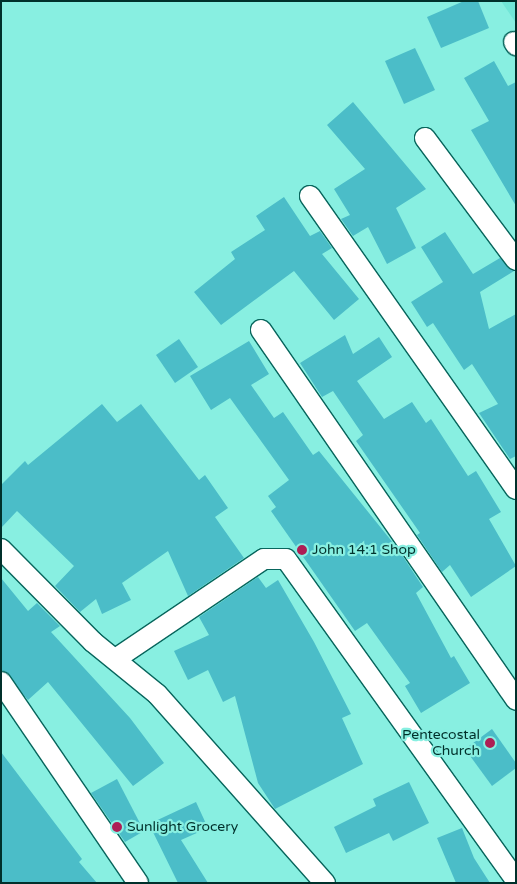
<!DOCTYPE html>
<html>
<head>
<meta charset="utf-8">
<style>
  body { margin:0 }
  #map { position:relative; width:517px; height:884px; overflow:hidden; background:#88efe1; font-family:"Varela Round",sans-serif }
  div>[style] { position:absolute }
  .built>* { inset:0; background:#71e6d7 }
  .building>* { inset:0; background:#4bbdc8 }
  .roads { filter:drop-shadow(1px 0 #08665d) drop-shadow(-1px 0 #08665d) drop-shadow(0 1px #08665d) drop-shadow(0 -1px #08665d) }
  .street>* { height:20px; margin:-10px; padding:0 10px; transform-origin:10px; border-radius:10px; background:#fff }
  .dots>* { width:14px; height:14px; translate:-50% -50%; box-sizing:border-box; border:2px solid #88efe1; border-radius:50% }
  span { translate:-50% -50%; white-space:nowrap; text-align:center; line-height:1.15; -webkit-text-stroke:4.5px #88efe1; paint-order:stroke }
  .poi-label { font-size:14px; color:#00302b }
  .left { translate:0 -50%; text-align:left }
  .right { translate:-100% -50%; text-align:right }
  .frame { position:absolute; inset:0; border:2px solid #00302b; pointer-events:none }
</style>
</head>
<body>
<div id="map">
  <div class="built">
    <div style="clip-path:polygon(501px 1px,516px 1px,516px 23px)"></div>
  </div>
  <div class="building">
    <div style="clip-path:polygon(464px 1px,478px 1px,489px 28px,441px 48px,427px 17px)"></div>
    <div style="clip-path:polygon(415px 48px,435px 90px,404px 104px,385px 61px)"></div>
    <div style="clip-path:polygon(494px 61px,508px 86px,516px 82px,516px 206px,471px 130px,489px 121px,464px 78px)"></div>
    <div style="clip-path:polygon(353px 102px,426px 189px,396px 208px,416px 248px,387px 264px,368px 227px,353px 236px,341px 219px,350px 215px,334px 189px,365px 169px,327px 125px)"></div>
    <div style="clip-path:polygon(284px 197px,310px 236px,320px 231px,332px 248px,322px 254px,359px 299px,334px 320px,294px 271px,221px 325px,194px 292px,235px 259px,231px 252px,265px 230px,256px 216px)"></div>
    <div style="clip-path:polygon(445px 232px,473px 274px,500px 258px,514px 271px,480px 292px,489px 329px,516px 314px,516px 456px,510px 459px,479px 413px,498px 404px,472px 364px,464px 370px,433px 323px,427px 327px,411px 302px,443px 282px,421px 247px)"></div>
    <div style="clip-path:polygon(345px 335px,353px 354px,379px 337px,392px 357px,357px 381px,384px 419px,412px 402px,426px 423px,431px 419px,468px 476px,476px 471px,501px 512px,489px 519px,516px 566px,471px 597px,450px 565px,442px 572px,417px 535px,420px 533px,356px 441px,363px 435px,333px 391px,322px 397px,300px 363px)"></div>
    <div style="clip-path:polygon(179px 339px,198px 367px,175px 383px,156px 355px)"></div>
    <div style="clip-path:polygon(249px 341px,269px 374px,251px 385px,274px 418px,283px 412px,313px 455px,319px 451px,398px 549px,423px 587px,416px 593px,451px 658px,454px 656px,470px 683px,421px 713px,405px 686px,410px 683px,367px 623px,355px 631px,271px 511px,276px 507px,268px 496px,289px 480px,230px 398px,211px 410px,190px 376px)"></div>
    <div style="clip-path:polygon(102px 404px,117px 422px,141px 404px,199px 480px,205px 475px,228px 508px,215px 517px,244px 558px,188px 596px,168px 551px,122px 583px,131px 600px,102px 614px,96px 599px,80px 612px,55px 586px,74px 566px,17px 511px,1px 528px,1px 485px,25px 461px,28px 465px)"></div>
    <div style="clip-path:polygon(258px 577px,266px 588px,278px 580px,314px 642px,351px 714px,342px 718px,363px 764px,275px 809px,258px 783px,235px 696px,223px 702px,208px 670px,188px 680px,174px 651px,209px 635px,199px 617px)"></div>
    <div style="clip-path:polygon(1px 578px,28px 611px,37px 603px,60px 626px,51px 632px,130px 718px,164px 763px,133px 786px,48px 682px,28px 700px,1px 669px)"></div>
    <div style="clip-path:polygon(492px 729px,516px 763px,516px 768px,492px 786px,465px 749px)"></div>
    <div style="clip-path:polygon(1px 752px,82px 859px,79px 862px,97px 883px,1px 883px)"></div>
    <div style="clip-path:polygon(117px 779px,144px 831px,125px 842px,91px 793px)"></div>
    <div style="clip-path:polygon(409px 782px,429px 823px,393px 841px,389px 833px,346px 853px,334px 827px,376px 806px,373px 799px)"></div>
    <div style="clip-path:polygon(196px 802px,208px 828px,181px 840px,208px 883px,178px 883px,149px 824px)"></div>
    <div style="clip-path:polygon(462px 828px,474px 858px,490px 883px,456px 883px,437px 838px)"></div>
  </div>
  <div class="roads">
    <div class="street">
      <div style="left:514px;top:42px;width:4px;rotate:56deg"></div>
      <div style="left:425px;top:138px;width:152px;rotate:53.3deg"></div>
      <div style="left:310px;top:196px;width:358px;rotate:54.9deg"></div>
      <div style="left:261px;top:330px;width:449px;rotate:55.4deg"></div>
      <div style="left:1px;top:549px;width:131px;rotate:45.3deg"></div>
      <div style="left:93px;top:642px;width:82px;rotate:39.1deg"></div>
      <div style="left:157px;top:694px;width:253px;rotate:48.4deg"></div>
      <div style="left:117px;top:658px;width:177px;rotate:-34deg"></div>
      <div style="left:264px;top:559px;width:22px"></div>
      <div style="left:286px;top:559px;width:395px;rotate:54.4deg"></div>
      <div style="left:1px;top:682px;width:243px;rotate:55.7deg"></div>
    </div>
  </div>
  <div class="dots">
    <div style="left:302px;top:550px;background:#ad1e55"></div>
    <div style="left:490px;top:743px;background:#ad1e55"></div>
    <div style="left:117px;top:827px;background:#ad1e55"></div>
  </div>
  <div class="poi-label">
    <span class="left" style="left:312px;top:550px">John 14:1 Shop</span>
    <span class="right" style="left:480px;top:743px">Pentecostal<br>Church</span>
    <span class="left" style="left:127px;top:827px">Sunlight Grocery</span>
  </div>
  <div class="frame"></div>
</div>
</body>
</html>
